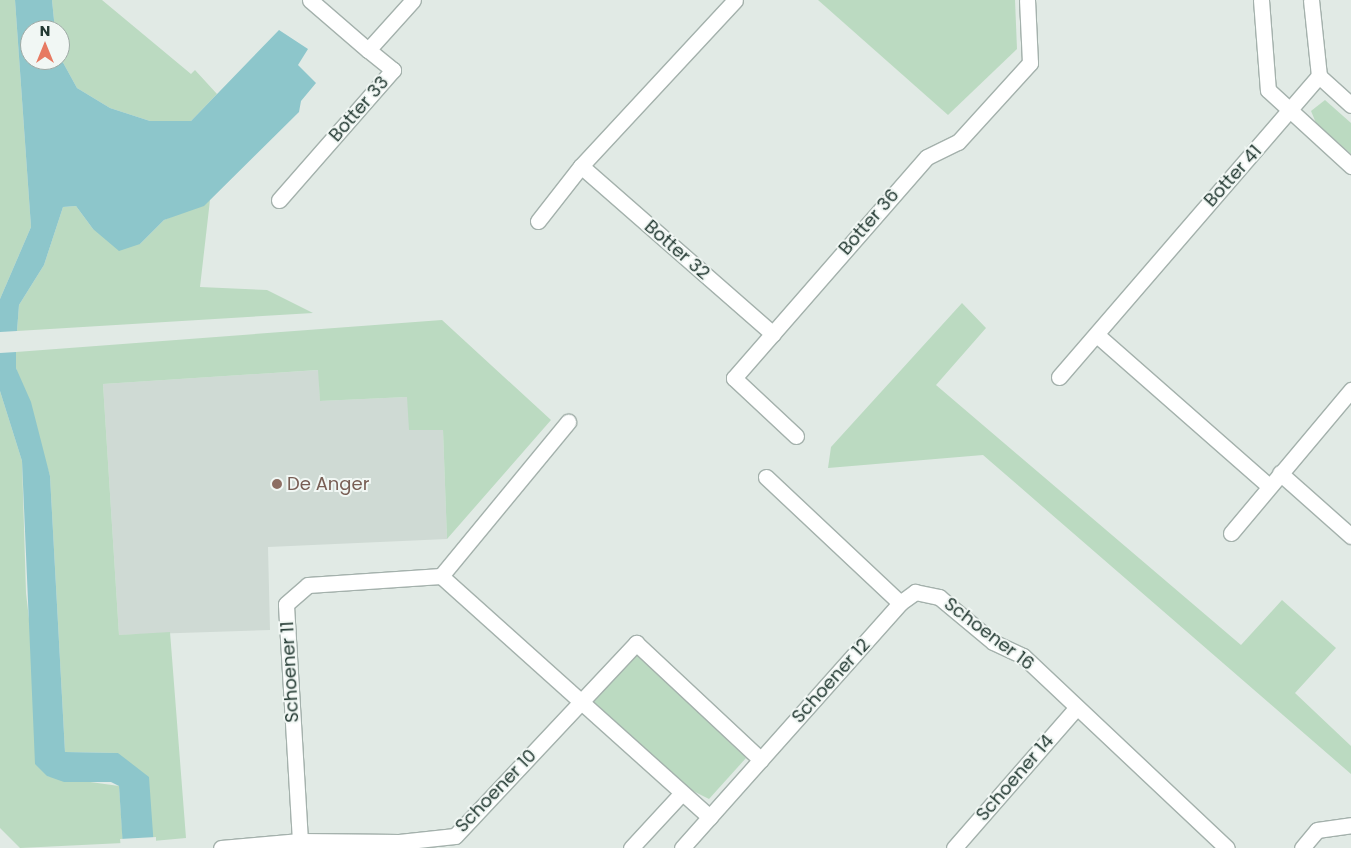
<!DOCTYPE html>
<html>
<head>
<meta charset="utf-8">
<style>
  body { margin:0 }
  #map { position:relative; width:1351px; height:848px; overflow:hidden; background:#e1eae5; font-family:Poppins,sans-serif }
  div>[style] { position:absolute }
  .built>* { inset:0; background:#cfdad4 }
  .green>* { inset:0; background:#bbdac1 }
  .water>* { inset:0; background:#8dc6cb }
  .pier>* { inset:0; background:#e1eae5 }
  .roads { filter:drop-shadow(1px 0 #a4b1ac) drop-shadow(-1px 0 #a4b1ac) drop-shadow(0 1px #a4b1ac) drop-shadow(0 -1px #a4b1ac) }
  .pedestrian>* { height:15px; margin:-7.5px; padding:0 7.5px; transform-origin:7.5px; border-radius:7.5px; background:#fff }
  .minor>* { height:15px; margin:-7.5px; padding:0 7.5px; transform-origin:7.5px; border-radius:7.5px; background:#fff }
  .tertiary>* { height:15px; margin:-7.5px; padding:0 7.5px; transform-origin:7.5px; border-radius:7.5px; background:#fff }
  .dots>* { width:14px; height:14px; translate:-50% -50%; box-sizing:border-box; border:2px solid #f1f7f4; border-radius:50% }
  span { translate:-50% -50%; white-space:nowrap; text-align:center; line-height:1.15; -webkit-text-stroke:4px #f1f7f4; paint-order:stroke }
  .street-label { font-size:18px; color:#233932 }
  .education-label { font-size:18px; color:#785e54 }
  .left { translate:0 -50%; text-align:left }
  .north { position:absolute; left:20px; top:20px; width:50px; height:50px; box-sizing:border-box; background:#f1f7f4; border:1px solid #9faba6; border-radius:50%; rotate:0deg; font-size:14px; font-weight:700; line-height:20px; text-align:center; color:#233932 }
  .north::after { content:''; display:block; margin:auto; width:18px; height:22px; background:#e77a62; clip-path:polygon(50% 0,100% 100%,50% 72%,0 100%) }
</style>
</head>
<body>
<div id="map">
  <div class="built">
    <div style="clip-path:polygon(319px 370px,320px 401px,407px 397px,443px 430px,447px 539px,268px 547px,270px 630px,119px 635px,103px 384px)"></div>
  </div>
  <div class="green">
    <div style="clip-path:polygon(0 0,15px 0,31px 227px,0 299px)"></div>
    <div style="clip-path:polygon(52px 0,102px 0,191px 74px,195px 70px,217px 94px,191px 121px,150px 121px,110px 108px,77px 88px,60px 57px,60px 30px,55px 30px)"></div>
    <div style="clip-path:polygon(818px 0,1015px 0,1017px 49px,948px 115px)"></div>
    <div style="clip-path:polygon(1325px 100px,1351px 123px,1351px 154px,1316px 123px,1311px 111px)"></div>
    <div style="clip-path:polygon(210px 200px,200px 287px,267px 290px,313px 313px,17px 331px,19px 305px,44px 265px,63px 207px,76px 206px,93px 229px,140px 244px,164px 220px)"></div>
    <div style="clip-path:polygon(962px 303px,986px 328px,936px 385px,1241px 645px,1282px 600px,1336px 648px,1295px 693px,1351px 746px,1351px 774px,983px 455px,828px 468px,831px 447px)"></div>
    <div style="clip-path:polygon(442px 320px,551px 420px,447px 539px,443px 430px,409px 430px,407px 397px,320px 401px,318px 370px,103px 384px,119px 635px,170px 632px,186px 838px,153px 841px,118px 753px,65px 752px,50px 476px,16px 368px,16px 352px)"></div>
    <div style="clip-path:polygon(0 391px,22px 461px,26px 593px,47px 776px,119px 786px,123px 843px,20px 848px,0 828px)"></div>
    <div style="clip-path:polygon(635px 652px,746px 758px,709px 799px,689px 789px,591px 701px)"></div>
  </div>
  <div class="water">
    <div style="clip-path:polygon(15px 0,52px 0,55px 30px,30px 30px,30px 60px,60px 57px,77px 88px,110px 108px,150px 121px,191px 121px,279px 30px,308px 49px,298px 65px,316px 83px,301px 101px,299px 112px,204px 206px,164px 220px,140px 244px,119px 251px,93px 229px,76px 206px,63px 207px,44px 265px,19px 305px,17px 331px,0 332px,0 299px,31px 227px)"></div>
    <div style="clip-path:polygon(16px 352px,16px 368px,31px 402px,50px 476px,65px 752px,118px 753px,149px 777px,154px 848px,123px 848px,119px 786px,111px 782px,64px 782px,47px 776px,35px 764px,22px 461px,0 391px,0 353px)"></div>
  </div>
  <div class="pier">
    <div style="clip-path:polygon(156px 837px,156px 848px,121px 848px,120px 839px)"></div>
  </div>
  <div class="roads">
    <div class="pedestrian">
      <div style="left:1280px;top:473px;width:95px;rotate:41.6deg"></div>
    </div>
    <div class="minor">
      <div style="left:310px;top:0;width:77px;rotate:40.8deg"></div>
      <div style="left:1261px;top:0;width:90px;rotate:85.6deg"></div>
      <div style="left:1268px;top:90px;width:113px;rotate:42.5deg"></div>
      <div style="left:1319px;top:76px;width:43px;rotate:42.2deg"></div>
      <div style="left:581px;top:166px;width:255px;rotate:41.2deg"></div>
      <div style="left:279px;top:200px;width:173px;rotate:-48.8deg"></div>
      <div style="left:393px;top:70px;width:32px;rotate:-141deg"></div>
      <div style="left:368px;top:50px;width:67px;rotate:-48deg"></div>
      <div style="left:538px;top:221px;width:70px;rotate:-52deg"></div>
      <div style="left:581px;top:166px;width:226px;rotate:-47.1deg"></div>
      <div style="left:1097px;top:335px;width:229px;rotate:41.3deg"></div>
      <div style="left:1059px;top:377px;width:398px;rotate:-49.2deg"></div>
      <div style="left:1319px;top:76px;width:76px;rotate:-96deg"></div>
      <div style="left:796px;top:436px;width:85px;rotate:-136.9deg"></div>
      <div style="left:734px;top:378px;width:293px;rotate:-48.9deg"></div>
      <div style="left:927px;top:157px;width:34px;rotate:-26deg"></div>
      <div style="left:958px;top:142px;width:107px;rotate:-47.7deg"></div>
      <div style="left:1030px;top:63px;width:63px;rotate:-92.7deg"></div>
      <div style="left:766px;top:477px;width:184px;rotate:43.2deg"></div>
      <div style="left:900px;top:603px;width:19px;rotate:-36deg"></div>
      <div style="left:915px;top:592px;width:25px;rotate:12deg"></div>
      <div style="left:939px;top:597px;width:70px;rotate:39.8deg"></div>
      <div style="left:993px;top:642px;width:33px;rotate:25deg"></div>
      <div style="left:1023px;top:656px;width:280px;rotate:43.3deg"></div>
      <div style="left:1231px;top:533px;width:187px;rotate:-50deg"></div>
      <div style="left:441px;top:576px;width:200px;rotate:-50.5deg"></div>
      <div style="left:300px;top:841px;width:237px;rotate:-93.4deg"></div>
      <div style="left:286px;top:604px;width:29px;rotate:-41deg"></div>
      <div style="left:308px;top:585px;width:133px;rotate:-3.9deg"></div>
      <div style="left:441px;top:576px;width:361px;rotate:41.9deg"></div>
      <div style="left:399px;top:842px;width:56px;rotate:-6.1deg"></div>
      <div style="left:455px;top:836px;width:265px;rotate:-46.8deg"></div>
      <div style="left:636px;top:643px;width:171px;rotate:43.1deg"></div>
      <div style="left:631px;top:848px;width:75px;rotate:-47.2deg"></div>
      <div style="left:682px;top:848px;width:328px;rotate:-48.3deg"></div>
      <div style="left:954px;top:848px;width:186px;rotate:-48.9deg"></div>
      <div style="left:1302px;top:848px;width:23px;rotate:-50deg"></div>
      <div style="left:1317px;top:830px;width:34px;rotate:-8deg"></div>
    </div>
    <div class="tertiary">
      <div style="left:221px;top:848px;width:79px;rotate:-5.1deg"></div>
      <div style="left:300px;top:841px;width:99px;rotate:0.6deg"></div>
      <div style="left:399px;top:842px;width:6px;rotate:90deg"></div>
    </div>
  </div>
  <div class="dots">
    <div style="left:277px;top:484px;background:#8d6e63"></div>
  </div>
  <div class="street-label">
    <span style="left:359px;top:109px;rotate:-49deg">Botter 33</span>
    <span style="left:1233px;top:176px;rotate:-48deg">Botter 41</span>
    <span style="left:869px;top:222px;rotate:-49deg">Botter 36</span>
    <span style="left:677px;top:250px;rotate:41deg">Botter 32</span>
    <span style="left:989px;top:634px;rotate:37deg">Schoener 16</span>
    <span style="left:290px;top:672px;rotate:-93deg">Schoener 11</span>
    <span style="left:831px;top:681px;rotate:-48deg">Schoener 12</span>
    <span style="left:1015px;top:778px;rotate:-49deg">Schoener 14</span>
    <span style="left:496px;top:791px;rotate:-46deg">Schoener 10</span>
  </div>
  <div class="education-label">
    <span class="left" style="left:287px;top:484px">De Anger</span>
  </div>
  <div class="north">N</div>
</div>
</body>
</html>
